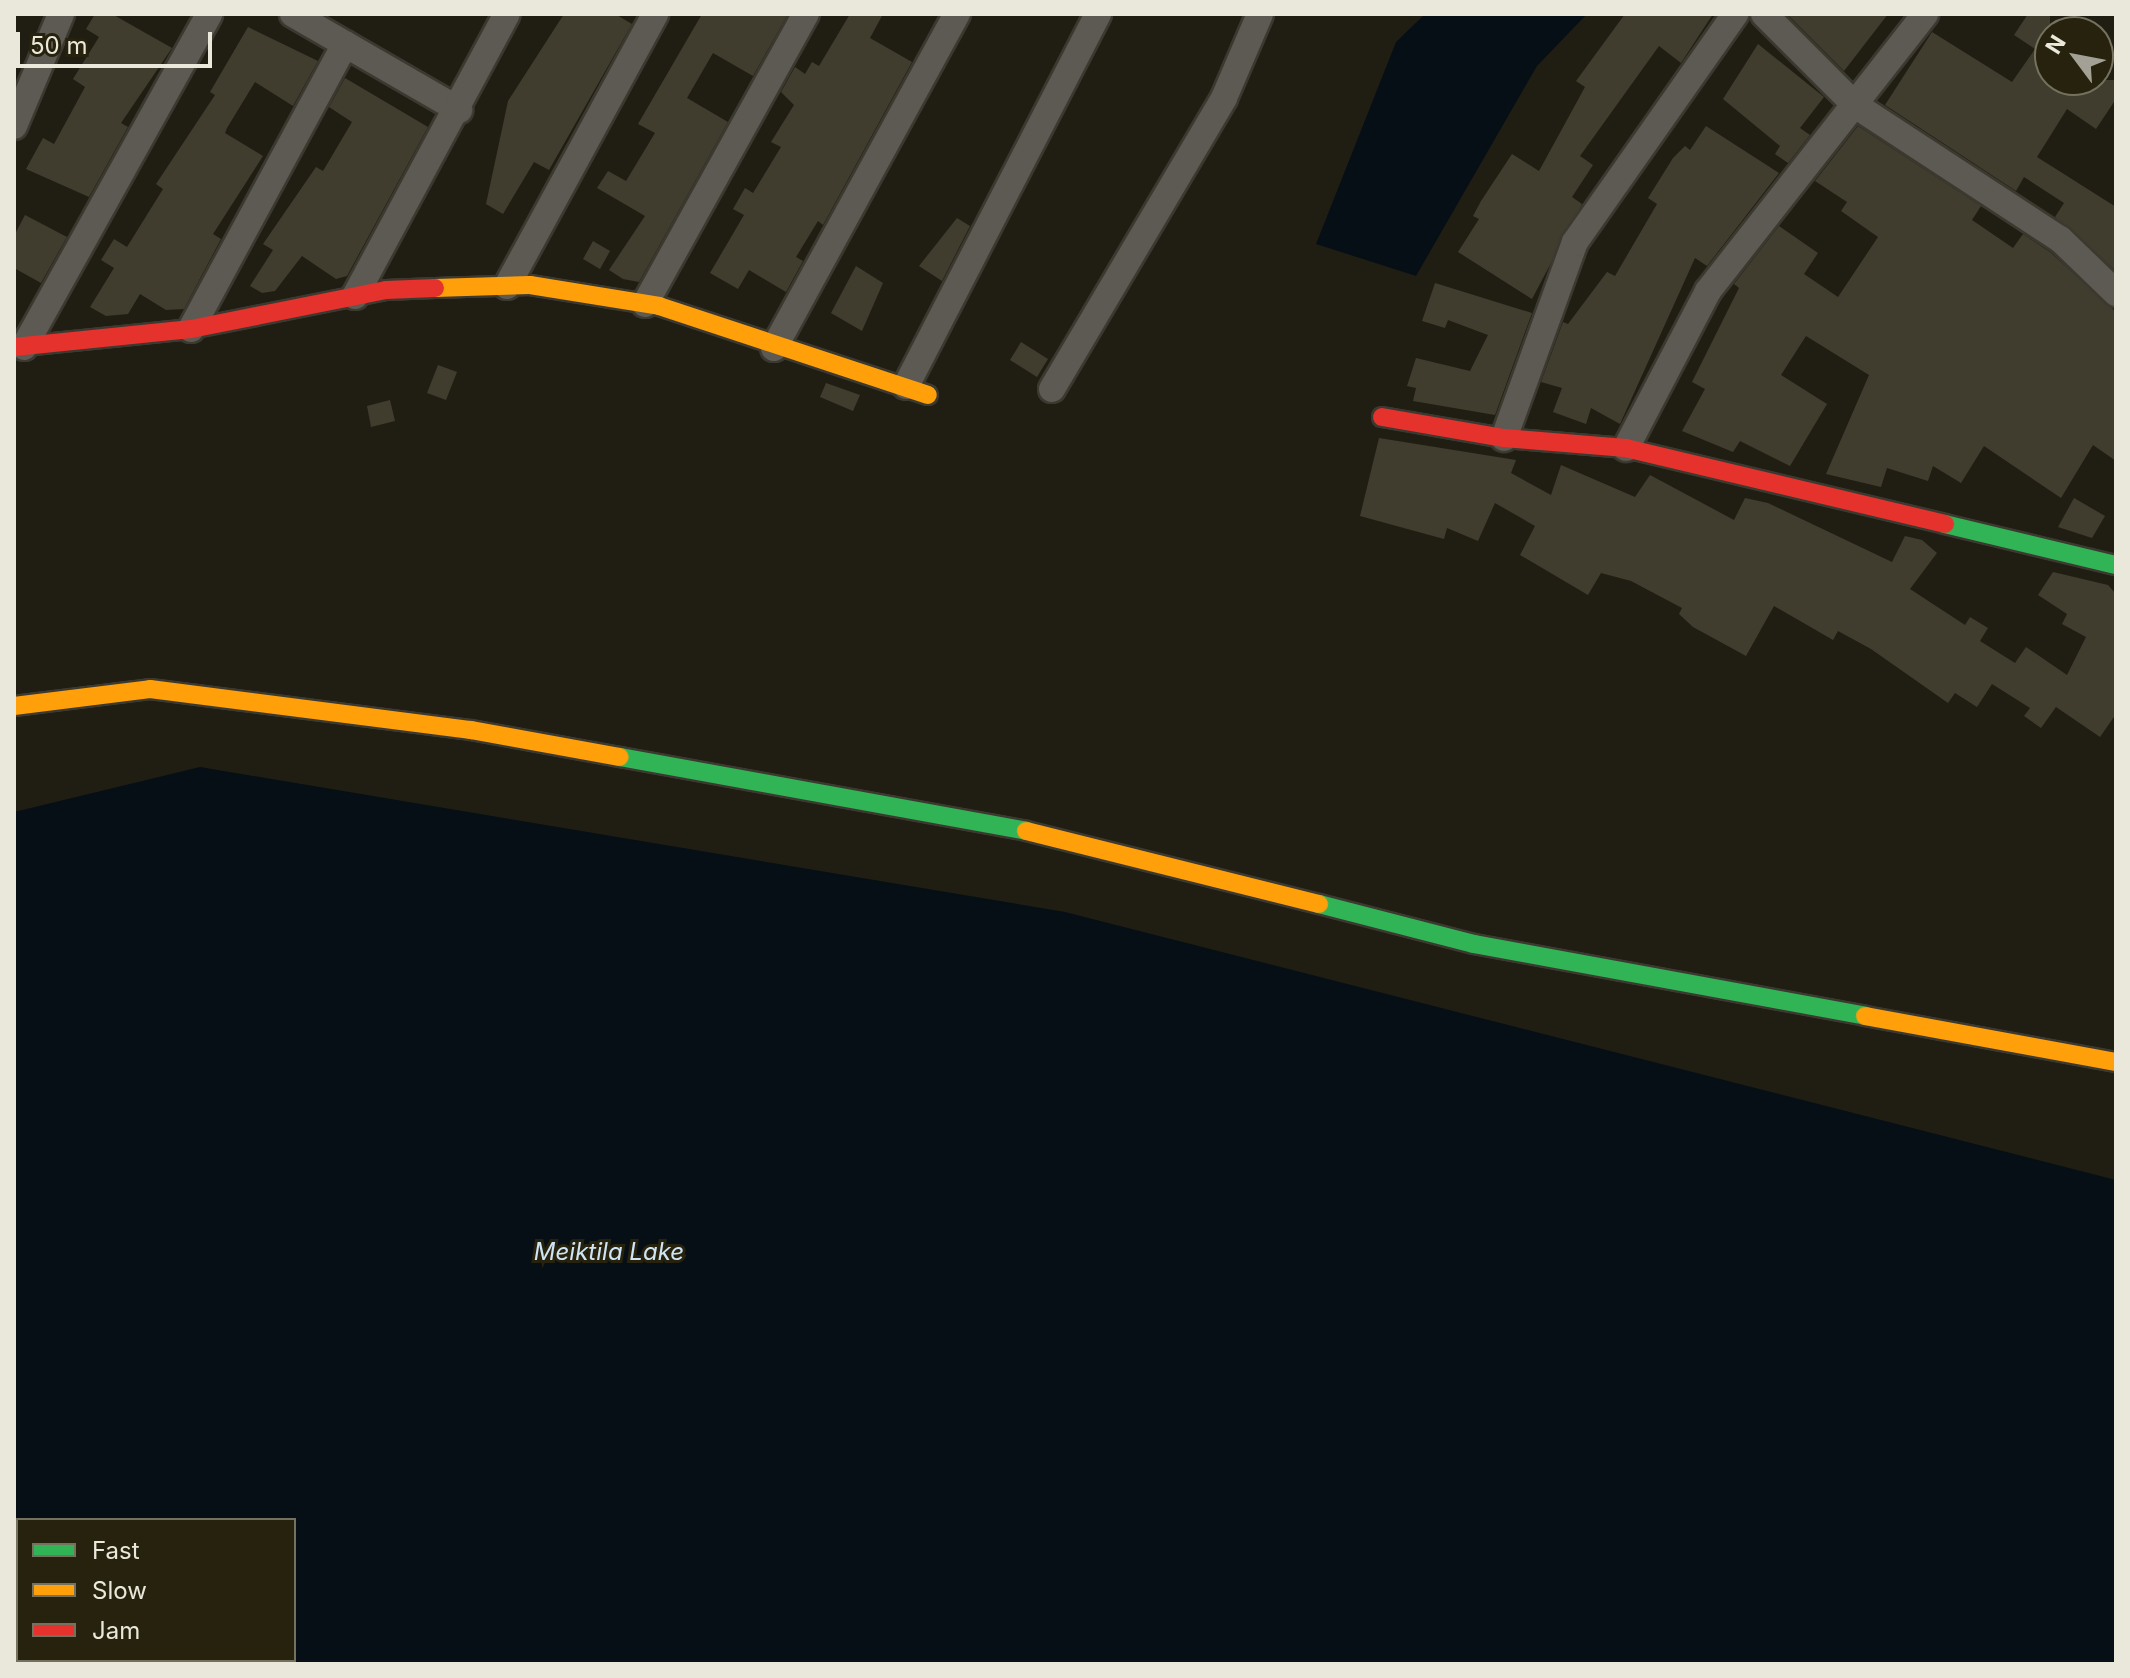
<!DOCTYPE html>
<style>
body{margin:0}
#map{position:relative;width:2130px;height:1678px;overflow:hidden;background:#201e13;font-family:Inter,sans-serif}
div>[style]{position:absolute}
.water>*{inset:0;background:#060f15}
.building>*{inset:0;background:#403d2e}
.roads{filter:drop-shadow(2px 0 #3b3930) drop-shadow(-2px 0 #3b3930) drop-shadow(0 2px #3b3930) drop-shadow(0 -2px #3b3930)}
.street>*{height:26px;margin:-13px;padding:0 13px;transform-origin:13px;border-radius:13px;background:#5c5a52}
.fast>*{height:18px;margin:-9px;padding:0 9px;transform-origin:9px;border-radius:9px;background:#30b455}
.slow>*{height:18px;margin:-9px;padding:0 9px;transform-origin:9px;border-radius:9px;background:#ff9f0a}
.jam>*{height:18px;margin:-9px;padding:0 9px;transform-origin:9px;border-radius:9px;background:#e5322d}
span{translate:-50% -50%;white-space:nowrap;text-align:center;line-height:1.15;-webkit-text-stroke:6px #26220d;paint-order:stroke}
.water-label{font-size:24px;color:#d0e5f4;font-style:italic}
.frame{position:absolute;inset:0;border:16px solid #eae8db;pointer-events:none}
.legend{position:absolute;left:16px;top:1518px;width:280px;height:144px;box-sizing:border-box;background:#26220d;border:2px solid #74715f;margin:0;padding:10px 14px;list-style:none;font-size:24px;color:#eae8db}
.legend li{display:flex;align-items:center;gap:16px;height:40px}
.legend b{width:40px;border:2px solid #74715f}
.north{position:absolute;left:2034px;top:16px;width:80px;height:80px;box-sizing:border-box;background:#26220d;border:2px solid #74715f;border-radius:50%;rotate:302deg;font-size:22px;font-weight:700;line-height:32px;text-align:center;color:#eae8db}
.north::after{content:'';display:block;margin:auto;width:28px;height:36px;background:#a3a195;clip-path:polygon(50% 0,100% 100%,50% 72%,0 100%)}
.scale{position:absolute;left:16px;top:32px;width:196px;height:36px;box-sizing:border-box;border:4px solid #eae8db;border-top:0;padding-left:10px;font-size:24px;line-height:28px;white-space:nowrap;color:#eae8db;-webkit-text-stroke:6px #26220d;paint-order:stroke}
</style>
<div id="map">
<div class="water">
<div style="clip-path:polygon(1425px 14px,1587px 14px,1537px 66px,1416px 276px,1316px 244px,1396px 42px)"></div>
<div style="clip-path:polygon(evenodd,200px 767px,1065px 912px,2116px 1180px,2116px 1664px,14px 1664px,14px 812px,200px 767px,18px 1520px,294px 1520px,294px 1660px,18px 1660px,18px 1520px)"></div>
</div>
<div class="building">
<div style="clip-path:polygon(95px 14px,112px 14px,172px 48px,121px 123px,128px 127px,89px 197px,26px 169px,43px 138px,54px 144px,85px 87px,73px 79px,99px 37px,86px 29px)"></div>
<div style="clip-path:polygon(564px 14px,615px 14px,632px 24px,549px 170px,534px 162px,503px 214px,486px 204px,508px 101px)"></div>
<div style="clip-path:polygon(702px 14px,788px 14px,753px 76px,713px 53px,687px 98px,728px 122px,639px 282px,623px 279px,609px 270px,645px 216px,597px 188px,608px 171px,626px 181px,655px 133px,638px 124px)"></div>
<div style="clip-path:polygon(850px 14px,883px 14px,870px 38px,912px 62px,823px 225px,818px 221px,796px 257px,803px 261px,786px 292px,749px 270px,738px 289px,710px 273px,744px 215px,733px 209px,745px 188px,753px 193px,781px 147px,771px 142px,794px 105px,781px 92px,795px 67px,805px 74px,812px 62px,819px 66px)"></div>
<div style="clip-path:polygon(1625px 14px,1713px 14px,1681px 63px,1659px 46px,1580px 156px,1593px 165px,1572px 197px,1582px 204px,1532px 299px,1458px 252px,1479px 219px,1473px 216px,1481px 201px,1512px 154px,1539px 171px,1585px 87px,1576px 81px)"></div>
<div style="clip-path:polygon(1787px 14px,1888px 14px,1844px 71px)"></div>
<div style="clip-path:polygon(2028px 14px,2050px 14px,2050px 80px,2116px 80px,2116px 99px,2096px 129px,2067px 109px,2037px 157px,2116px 207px,2114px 269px,2055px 217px,2064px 203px,2024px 177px,2016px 191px,1885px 105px,1932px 32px,2012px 82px,2035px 49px,2014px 35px)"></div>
<div style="clip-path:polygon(248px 27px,318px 61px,293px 106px,255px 82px,227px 128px,225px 133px,263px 156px,213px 234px,221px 239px,184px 309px,166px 310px,140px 294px,128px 314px,106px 316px,90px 307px,114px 268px,101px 260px,114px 239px,127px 247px,163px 189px,156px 184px,215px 95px,210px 92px)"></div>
<div style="clip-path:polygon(1758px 44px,1824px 97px,1800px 128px,1810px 135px,1788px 163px,1775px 154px,1780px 146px,1723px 99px)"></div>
<div style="clip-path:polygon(345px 78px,428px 127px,347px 276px,336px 279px,302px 256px,275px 291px,262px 293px,250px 286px,273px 250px,263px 244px,316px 167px,323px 171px,352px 122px,329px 107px)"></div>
<div style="clip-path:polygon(1706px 126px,1779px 173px,1707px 266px,1695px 258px,1620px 424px,1591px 408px,1586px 424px,1553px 412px,1562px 388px,1541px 382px,1563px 322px,1568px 324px,1607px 272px,1615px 276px,1657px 204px,1648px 198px,1673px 158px,1685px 146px,1690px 150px)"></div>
<div style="clip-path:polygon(1858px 126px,1981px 206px,1972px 220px,2013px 248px,2023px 234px,2050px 252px,2116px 312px,2116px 461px,2093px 445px,2061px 498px,1984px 446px,1961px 483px,1933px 466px,1928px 481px,1887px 468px,1881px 487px,1826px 474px,1869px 375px,1806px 336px,1781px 375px,1827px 404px,1790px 466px,1740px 441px,1733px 452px,1682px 431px,1705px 389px,1692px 382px,1739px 288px,1734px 284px,1779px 226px,1818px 253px,1804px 274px,1838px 297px,1878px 237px,1841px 211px,1847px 202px,1815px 181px)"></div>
<div style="clip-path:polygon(25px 215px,67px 237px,41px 283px,14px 268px,14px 236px)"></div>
<div style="clip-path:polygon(957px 218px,970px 226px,942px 281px,919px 266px)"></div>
<div style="clip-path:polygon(593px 241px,610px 251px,600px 269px,583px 259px)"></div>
<div style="clip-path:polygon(856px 266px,883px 283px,862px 331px,831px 313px)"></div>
<div style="clip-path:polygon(1435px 283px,1532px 313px,1495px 415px,1413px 401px,1416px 388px,1407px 386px,1416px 358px,1470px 371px,1488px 335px,1448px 320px,1445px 328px,1422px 321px)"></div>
<div style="clip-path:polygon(1021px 342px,1048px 359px,1037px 377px,1010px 360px)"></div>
<div style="clip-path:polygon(438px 365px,457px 372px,446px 400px,427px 393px)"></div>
<div style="clip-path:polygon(826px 383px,860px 395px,853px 411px,820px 397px)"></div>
<div style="clip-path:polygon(390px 400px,395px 421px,371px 427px,367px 406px)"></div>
<div style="clip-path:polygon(1379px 438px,1516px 460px,1511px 473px,1551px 495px,1561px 465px,1635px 497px,1650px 475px,1734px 520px,1745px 498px,1768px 503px,1892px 562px,1905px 536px,1922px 540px,1937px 553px,1910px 589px,1965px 625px,1970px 617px,1988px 628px,1980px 641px,2015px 663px,2026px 647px,2067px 675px,2086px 637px,2062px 624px,2067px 614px,2038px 595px,2053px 572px,2108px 585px,2116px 594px,2116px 714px,2100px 737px,2056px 707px,2041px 728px,2024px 716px,2030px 708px,1992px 684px,1977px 707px,1955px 693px,1948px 703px,1871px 649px,1838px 631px,1833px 640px,1774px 606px,1746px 656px,1693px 627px,1679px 614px,1682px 608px,1631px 581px,1601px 573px,1588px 595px,1520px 555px,1535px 526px,1495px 503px,1478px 541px,1447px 528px,1444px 539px,1360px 516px)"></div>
<div style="clip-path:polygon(2074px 498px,2105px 516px,2092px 538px,2058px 527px)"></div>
</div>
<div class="roads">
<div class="street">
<div style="left:293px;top:14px;width:192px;rotate:30deg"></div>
<div style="left:1764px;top:14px;width:129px;rotate:45deg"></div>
<div style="left:1855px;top:105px;width:245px;rotate:33.2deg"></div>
<div style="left:2060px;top:239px;width:78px;rotate:44deg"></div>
<div style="left:14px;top:126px;width:121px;rotate:-67.2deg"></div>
<div style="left:507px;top:286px;width:310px;rotate:-61.4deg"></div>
<div style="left:355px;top:296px;width:320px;rotate:-61.7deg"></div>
<div style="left:645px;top:304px;width:332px;rotate:-61deg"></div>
<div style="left:191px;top:329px;width:324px;rotate:-61.6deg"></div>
<div style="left:24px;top:347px;width:381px;rotate:-60.9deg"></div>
<div style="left:774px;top:348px;width:381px;rotate:-61.3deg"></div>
<div style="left:906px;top:386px;width:419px;rotate:-62.7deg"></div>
<div style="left:1052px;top:389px;width:338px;rotate:-59.4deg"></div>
<div style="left:1224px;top:98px;width:91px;rotate:-66.8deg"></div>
<div style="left:1504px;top:438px;width:208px;rotate:-70.1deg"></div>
<div style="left:1575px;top:242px;width:279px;rotate:-54.9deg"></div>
<div style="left:1626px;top:448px;width:177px;rotate:-62.4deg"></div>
<div style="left:1708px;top:291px;width:352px;rotate:-51.9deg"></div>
</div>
<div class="fast">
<div style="left:1945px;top:524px;width:176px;rotate:13.5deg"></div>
<div style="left:620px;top:757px;width:413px;rotate:10.3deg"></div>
<div style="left:1319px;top:904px;width:160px;rotate:14.5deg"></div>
<div style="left:1474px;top:944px;width:398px;rotate:10.4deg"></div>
</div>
<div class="slow">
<div style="left:435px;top:288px;width:95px;rotate:-1.8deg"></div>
<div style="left:530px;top:285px;width:131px;rotate:9.2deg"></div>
<div style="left:659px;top:306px;width:283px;rotate:18.3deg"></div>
<div style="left:14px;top:706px;width:137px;rotate:-7.1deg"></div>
<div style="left:150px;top:689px;width:324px;rotate:7.3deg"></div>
<div style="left:471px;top:730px;width:151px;rotate:10.3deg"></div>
<div style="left:1026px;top:831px;width:302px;rotate:14deg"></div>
<div style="left:1865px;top:1016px;width:255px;rotate:10.4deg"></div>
</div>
<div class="jam">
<div style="left:14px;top:347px;width:178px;rotate:-5.8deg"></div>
<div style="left:191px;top:329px;width:199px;rotate:-11.3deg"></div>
<div style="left:386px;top:290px;width:49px;rotate:-2.3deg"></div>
<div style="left:1382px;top:417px;width:124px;rotate:9.8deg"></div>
<div style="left:1504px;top:438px;width:122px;rotate:4.7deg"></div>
<div style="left:1626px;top:448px;width:328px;rotate:13.4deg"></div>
</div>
</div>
<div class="water-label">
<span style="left:609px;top:1252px">Meiktila Lake</span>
</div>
<div class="frame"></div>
<ul class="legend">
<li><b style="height:10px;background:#30b455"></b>Fast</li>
<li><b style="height:10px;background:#ff9f0a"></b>Slow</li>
<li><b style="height:10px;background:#e5322d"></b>Jam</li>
</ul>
<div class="north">N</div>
<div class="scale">50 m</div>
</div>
